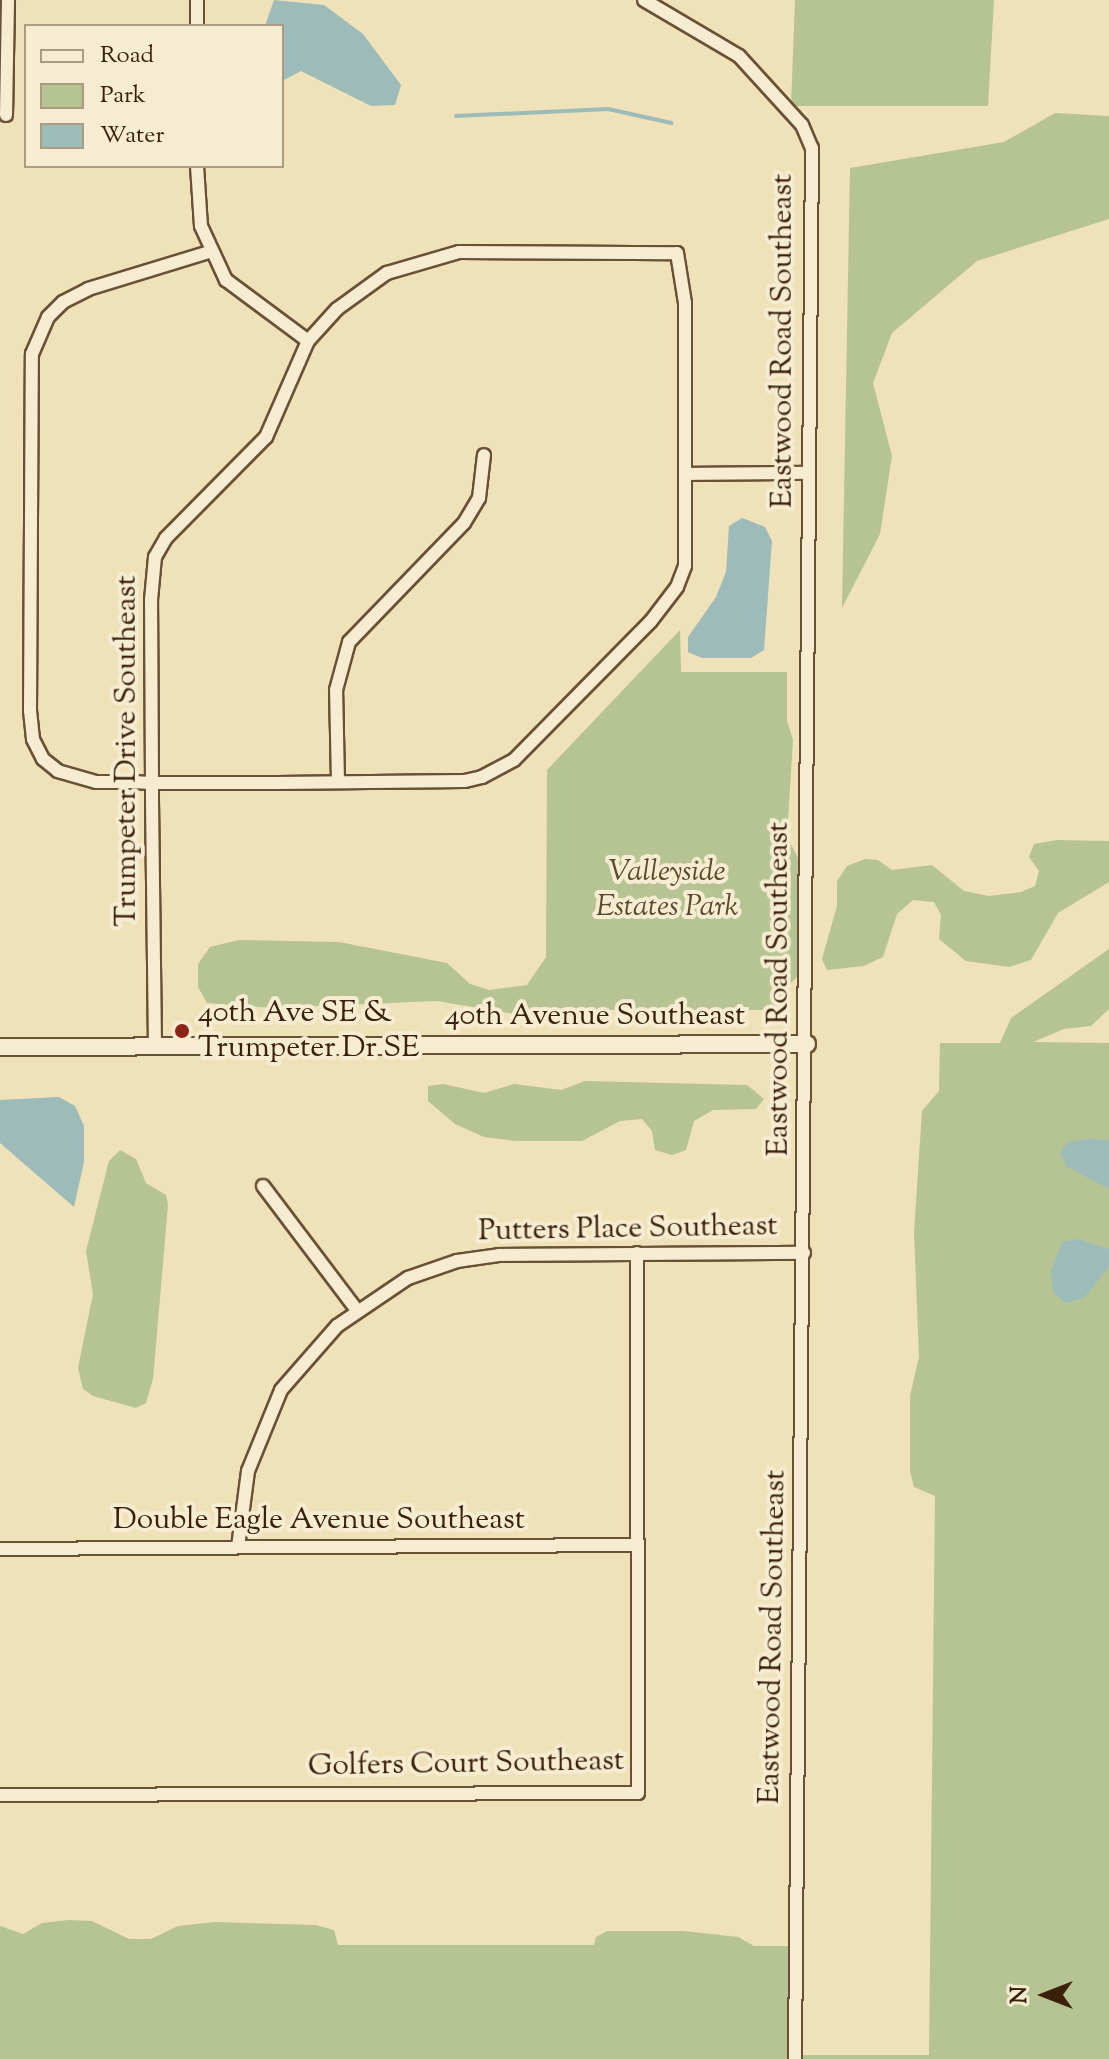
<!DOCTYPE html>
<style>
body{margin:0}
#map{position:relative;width:1109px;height:2059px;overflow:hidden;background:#efe1b8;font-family:"Sorts Mill Goudy",serif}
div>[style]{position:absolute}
.green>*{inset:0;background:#b5c492}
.water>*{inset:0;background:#9dbbb9}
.stream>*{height:4px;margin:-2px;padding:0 2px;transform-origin:2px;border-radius:2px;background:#9dbbb9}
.roads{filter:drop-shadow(2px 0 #695136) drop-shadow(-2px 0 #695136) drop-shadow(0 2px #695136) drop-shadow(0 -2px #695136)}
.minor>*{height:12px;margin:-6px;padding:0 6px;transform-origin:6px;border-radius:6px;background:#f5ecd1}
.tertiary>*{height:16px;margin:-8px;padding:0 8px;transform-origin:8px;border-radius:8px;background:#f5ecd1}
.dots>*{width:22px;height:22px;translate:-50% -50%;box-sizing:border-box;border:4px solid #f5ecd1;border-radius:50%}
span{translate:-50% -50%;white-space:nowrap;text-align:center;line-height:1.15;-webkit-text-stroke:8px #f5ecd1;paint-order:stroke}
.street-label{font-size:30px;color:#3c210a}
.park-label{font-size:30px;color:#5a4a2c;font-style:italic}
.poi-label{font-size:30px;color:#3c210a}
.left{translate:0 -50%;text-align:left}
.legend{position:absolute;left:24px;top:24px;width:260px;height:144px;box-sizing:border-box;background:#f5ecd1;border:2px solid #ab9b81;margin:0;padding:10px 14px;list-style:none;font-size:24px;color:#3c210a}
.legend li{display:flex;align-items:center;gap:16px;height:40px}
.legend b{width:40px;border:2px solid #ab9b81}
.north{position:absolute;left:1005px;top:1955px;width:80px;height:80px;-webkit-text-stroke:6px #f5ecd1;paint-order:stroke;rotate:270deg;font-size:22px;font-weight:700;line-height:32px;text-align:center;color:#3c210a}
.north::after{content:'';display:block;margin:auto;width:28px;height:36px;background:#3c210a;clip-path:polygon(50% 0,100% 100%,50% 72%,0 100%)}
</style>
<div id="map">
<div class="green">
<div style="clip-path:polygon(795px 0,994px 0,988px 106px,791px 106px)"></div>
<div style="clip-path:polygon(1055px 113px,1109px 116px,1109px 219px,977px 261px,892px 333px,873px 383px,892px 456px,880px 534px,842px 608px,850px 168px,1004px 142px)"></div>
<div style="clip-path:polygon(680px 630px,681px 672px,787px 672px,787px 721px,793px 740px,787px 836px,801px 864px,802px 951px,797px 977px,787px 987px,787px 1010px,593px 1010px,555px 1021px,437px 1001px,273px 1008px,207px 1003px,198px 987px,198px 964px,210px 947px,239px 940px,339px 942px,447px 963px,470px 984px,489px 990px,527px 985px,546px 957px,547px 770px)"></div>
<div style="clip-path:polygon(1057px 840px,1109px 841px,1109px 882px,1058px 913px,1031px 960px,1009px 967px,966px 961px,939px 939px,941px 915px,934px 902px,913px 900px,897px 914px,883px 957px,864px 966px,827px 970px,822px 959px,837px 906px,837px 881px,847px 866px,865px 859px,878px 860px,892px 870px,932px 865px,964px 891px,989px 896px,1021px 892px,1035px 886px,1039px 871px,1029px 857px,1034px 844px)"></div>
<div style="clip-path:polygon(1109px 949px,1109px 1009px,1091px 1026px,1064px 1029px,1033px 1042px,1109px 1043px,1109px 2059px,0 2059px,0 1926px,23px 1934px,42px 1923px,69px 1920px,92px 1921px,129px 1939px,151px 1939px,178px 1926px,215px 1922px,315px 1925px,334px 1930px,338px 1945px,594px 1945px,596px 1937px,607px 1931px,684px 1931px,738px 1937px,754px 1946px,797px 1946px,794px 2055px,929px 2055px,935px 1496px,914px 1487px,910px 1471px,910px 1396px,919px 1357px,914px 1232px,922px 1111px,939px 1091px,940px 1043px,1000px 1043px,1011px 1018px)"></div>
<div style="clip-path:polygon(585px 1081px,747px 1085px,764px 1099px,756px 1109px,713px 1110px,694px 1121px,686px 1150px,672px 1155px,655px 1150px,652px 1131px,642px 1119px,620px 1121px,582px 1141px,515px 1141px,484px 1137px,455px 1124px,428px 1101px,428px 1086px,443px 1084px,484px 1093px,514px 1084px,561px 1090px)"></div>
<div style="clip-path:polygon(120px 1150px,136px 1159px,146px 1183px,166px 1195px,168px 1205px,153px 1379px,146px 1403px,136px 1408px,93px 1396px,83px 1389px,78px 1368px,93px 1294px,86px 1251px,109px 1161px)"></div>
</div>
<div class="water">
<div style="clip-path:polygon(274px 0,324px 5px,363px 34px,401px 85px,395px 105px,371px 106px,301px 71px,282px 81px,282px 26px,265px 26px)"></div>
<div style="clip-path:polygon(742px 518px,765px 527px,772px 541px,764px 650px,751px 658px,702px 658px,688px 652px,688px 637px,716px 597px,726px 572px,729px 526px)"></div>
<div style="clip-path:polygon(59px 1097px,75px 1106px,84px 1126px,84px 1162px,74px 1207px,0 1143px,0 1100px)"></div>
<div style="clip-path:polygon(1087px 1139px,1109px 1140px,1109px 1189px,1066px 1166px,1060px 1152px,1068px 1142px)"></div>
<div style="clip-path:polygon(1078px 1239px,1109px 1249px,1109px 1267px,1084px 1298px,1066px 1303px,1053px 1292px,1051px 1271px,1062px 1242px)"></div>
</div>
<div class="stream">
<div style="left:456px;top:116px;width:152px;rotate:-2.6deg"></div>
<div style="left:608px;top:109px;width:65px;rotate:12.5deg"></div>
</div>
<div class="roads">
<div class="minor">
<div style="left:197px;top:0;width:26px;rotate:90deg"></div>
<div style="left:644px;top:0;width:110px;rotate:30.5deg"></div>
<div style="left:739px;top:56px;width:93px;rotate:47.6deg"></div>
<div style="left:802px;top:125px;width:25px;rotate:67deg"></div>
<div style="left:812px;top:148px;width:1911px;rotate:90.51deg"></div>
<div style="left:6px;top:115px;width:115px;rotate:-89deg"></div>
<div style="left:197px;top:166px;width:60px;rotate:86.2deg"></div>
<div style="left:201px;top:226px;width:60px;rotate:65.2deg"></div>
<div style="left:226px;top:280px;width:102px;rotate:36.6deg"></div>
<div style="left:686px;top:474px;width:123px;rotate:-0.5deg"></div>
<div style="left:338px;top:782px;width:92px;rotate:-91.2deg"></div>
<div style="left:336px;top:690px;width:50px;rotate:-74.8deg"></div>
<div style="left:349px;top:642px;width:165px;rotate:-46deg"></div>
<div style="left:464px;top:523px;width:29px;rotate:-59deg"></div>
<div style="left:479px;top:498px;width:43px;rotate:-83.4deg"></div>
<div style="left:155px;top:1046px;width:246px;rotate:-90.7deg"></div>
<div style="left:152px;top:800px;width:17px;rotate:-90deg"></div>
<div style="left:152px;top:783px;width:183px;rotate:-90.3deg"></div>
<div style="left:151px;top:600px;width:43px;rotate:-84.7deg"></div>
<div style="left:155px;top:557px;width:22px;rotate:-60deg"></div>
<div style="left:166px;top:538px;width:142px;rotate:-45.3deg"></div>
<div style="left:266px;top:437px;width:105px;rotate:-66.4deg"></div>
<div style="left:308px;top:341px;width:43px;rotate:-47.8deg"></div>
<div style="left:337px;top:309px;width:62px;rotate:-35.8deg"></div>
<div style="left:387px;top:273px;width:75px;rotate:-16.3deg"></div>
<div style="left:459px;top:252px;width:218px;rotate:0.3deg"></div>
<div style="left:677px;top:253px;width:51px;rotate:80.9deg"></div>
<div style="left:685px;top:303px;width:263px;rotate:90deg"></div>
<div style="left:685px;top:566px;width:22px;rotate:111deg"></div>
<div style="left:677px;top:587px;width:43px;rotate:127.4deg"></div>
<div style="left:651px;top:621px;width:195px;rotate:134.6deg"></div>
<div style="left:514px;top:760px;width:36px;rotate:152deg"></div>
<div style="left:482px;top:777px;width:18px;rotate:167deg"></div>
<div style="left:464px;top:781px;width:187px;rotate:179.4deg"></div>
<div style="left:277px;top:783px;width:125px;rotate:180deg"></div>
<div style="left:152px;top:783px;width:20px;rotate:-177deg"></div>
<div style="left:132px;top:782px;width:36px;rotate:180deg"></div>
<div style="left:96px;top:782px;width:40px;rotate:-164deg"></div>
<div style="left:58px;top:771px;width:19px;rotate:-141deg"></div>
<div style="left:43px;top:759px;width:22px;rotate:-117deg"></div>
<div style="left:33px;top:739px;width:28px;rotate:-96deg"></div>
<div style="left:30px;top:711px;width:357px;rotate:-89.7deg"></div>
<div style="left:32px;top:354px;width:40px;rotate:-66.6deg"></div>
<div style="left:48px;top:317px;width:21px;rotate:-45deg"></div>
<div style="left:63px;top:302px;width:28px;rotate:-27deg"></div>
<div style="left:88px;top:289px;width:127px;rotate:-17deg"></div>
<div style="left:263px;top:1186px;width:154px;rotate:52.9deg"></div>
<div style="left:238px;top:1547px;width:77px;rotate:-82.5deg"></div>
<div style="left:248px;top:1471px;width:87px;rotate:-67.8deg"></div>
<div style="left:281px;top:1390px;width:85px;rotate:-48.8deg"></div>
<div style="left:337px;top:1326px;width:86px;rotate:-34.1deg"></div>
<div style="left:408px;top:1278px;width:52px;rotate:-19.1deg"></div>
<div style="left:457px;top:1261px;width:42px;rotate:-8.1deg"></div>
<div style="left:499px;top:1255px;width:305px;rotate:-0.4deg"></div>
<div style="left:0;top:1549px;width:638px;rotate:-0.36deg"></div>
<div style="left:0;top:1795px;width:638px;rotate:-0.18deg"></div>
<div style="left:638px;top:1793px;width:540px;rotate:-90.11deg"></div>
</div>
<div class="tertiary">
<div style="left:0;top:1047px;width:807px;rotate:-0.21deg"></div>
</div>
</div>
<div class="dots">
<div style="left:182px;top:1031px;background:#8f2418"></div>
</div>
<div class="street-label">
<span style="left:784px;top:341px;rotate:-90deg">Eastwood Road Southeast</span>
<span style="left:128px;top:751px;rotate:-90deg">Trumpeter Drive Southeast</span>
<span style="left:780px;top:989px;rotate:-90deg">Eastwood Road Southeast</span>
<span style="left:595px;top:1017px">40th Avenue Southeast</span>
<span style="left:628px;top:1230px;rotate:-1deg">Putters Place Southeast</span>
<span style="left:319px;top:1521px">Double Eagle Avenue Southeast</span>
<span style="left:774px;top:1637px;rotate:-89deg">Eastwood Road Southeast</span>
<span style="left:466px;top:1765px;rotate:-1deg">Golfers Court Southeast</span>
</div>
<div class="park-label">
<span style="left:667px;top:890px">Valleyside<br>Estates Park</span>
</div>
<div class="poi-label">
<span class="left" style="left:198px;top:1031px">40th Ave SE &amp;<br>Trumpeter Dr SE</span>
</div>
<ul class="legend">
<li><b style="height:10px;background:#f5ecd1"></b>Road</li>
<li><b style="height:22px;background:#b5c492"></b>Park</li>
<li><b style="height:22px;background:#9dbbb9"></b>Water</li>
</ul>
<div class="north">N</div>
</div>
